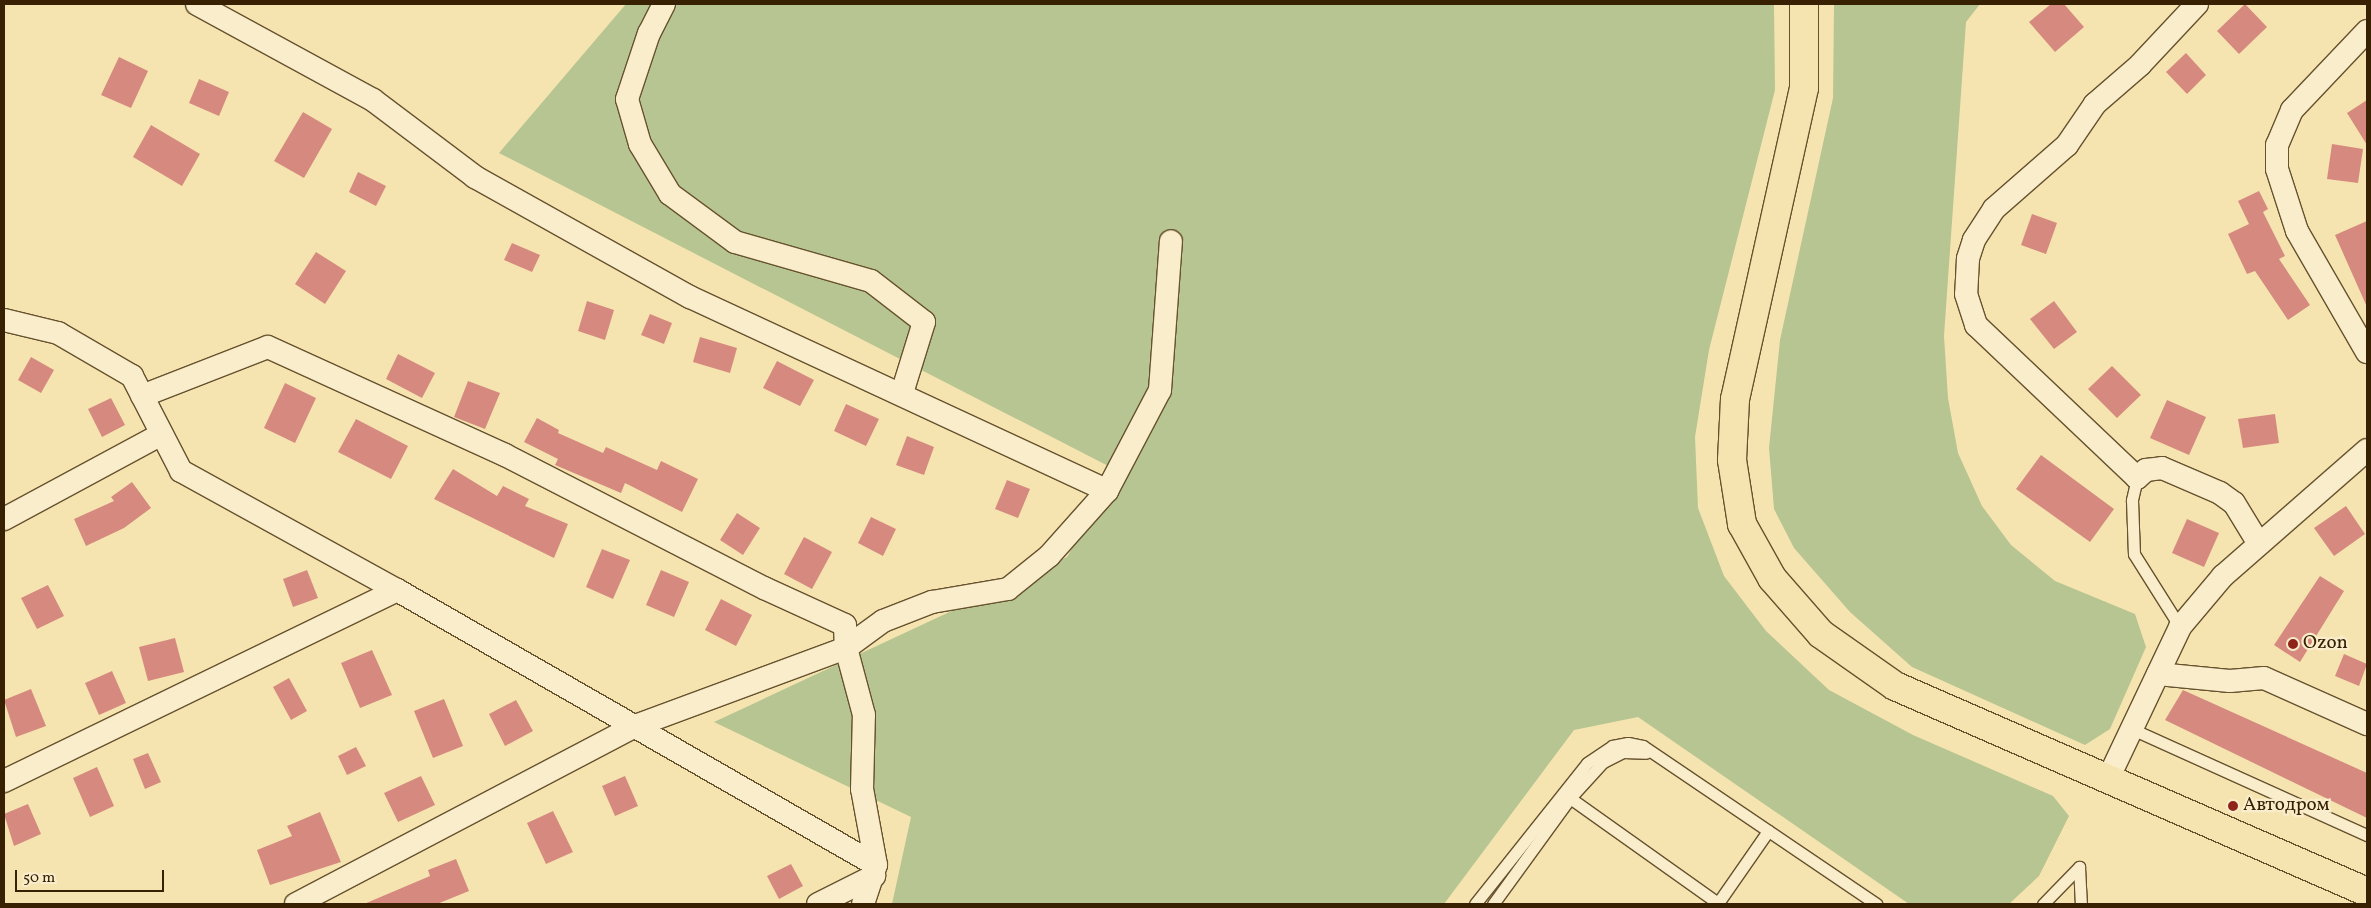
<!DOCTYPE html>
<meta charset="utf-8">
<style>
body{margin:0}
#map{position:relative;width:2371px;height:908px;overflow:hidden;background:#f6e4b0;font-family:Vollkorn,serif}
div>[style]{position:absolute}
.green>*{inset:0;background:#b6c591}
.building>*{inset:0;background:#d68a7f}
.roads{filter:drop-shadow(1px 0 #67522e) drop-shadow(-1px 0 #67522e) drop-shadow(0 1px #67522e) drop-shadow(0 -1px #67522e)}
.lane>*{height:11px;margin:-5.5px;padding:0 5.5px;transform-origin:5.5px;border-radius:5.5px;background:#f9edcc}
.street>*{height:22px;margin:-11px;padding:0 11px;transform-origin:11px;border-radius:11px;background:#f9edcc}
.primary>*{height:28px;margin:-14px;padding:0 14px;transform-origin:14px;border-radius:14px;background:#f6e4b0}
.dots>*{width:14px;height:14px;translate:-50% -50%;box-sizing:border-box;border:2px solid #f9edcc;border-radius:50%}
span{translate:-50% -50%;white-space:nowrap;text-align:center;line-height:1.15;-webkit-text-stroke:4.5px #f9edcc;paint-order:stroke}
.poi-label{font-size:19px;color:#372102}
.left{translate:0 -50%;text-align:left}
.frame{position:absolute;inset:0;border:5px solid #372102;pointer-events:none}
.scale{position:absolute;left:15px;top:870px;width:149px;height:22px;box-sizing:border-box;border:2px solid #372102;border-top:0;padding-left:6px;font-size:15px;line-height:18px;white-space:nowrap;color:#372102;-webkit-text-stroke:4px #f9edcc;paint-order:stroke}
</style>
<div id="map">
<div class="green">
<div style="clip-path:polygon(626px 4px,1774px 4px,1775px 90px,1709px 350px,1695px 437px,1698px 508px,1724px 576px,1766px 631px,1829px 690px,1913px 735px,2053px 796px,2069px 816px,2039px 876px,2009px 904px,1909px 904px,1638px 717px,1574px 730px,1444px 904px,892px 904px,911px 817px,714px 722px,1067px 557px,1116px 470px,499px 153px)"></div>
<div style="clip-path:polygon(1834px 4px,1980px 4px,1966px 22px,1944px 336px,1948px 398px,1958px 453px,1982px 506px,2011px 545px,2055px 581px,2135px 614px,2146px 647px,2110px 729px,2085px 745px,1912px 667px,1850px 612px,1794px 548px,1774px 509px,1769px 448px,1780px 340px,1833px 98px)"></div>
</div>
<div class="building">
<div style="clip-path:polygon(2051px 4px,2064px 4px,2084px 27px,2055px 52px,2029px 22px)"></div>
<div style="clip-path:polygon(2245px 4px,2267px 27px,2239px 54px,2217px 31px)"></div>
<div style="clip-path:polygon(2186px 53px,2206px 75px,2187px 94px,2166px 72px)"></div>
<div style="clip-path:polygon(119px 57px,148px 71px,131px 108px,101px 95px)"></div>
<div style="clip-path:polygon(199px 79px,229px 92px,219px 116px,189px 103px)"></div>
<div style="clip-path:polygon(2367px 100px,2367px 145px,2347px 113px)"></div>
<div style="clip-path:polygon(303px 112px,332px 129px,304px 178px,274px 161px)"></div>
<div style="clip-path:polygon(151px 125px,200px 154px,182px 186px,133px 157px)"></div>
<div style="clip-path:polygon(2332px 144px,2363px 149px,2358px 183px,2327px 179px)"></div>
<div style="clip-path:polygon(358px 172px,386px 186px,376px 206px,349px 192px)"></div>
<div style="clip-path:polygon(2259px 191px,2268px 209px,2263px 212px,2285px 256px,2279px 259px,2310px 305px,2288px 320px,2255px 271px,2247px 274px,2228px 234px,2249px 224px,2238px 201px)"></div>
<div style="clip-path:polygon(2032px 214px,2057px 223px,2046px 254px,2021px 245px)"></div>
<div style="clip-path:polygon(2367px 221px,2367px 307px,2335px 235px)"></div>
<div style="clip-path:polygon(512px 243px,540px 255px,532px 272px,504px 260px)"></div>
<div style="clip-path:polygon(316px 252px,346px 271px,325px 304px,295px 284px)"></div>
<div style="clip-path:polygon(587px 301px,614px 310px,605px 340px,578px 331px)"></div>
<div style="clip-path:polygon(2054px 301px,2077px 332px,2054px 349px,2030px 319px)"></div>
<div style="clip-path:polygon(650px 314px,672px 323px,664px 344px,641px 335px)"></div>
<div style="clip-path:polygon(700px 337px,737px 348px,730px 373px,693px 362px)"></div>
<div style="clip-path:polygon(398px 354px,435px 373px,422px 398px,386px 379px)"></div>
<div style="clip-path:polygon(31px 357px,54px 370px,41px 393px,18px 380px)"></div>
<div style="clip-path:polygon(777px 361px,814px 380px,800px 406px,763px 388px)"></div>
<div style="clip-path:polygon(2112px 366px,2141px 395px,2117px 418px,2088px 389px)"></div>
<div style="clip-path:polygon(468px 381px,500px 393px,485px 429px,454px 417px)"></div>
<div style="clip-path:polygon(285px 383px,316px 398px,295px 443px,264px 428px)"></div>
<div style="clip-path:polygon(111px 398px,125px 425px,102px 437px,88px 409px)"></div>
<div style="clip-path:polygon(2167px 400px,2206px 417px,2189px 455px,2150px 438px)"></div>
<div style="clip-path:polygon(846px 404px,879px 419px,866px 446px,834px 431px)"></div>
<div style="clip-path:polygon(2275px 414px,2279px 443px,2243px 448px,2238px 419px)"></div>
<div style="clip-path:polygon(537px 418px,559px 430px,558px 433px,603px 453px,606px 447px,657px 470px,661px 461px,698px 479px,682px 512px,625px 483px,621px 493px,555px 465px,558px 459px,524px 442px)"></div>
<div style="clip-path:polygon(356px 419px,408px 446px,391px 479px,338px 452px)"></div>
<div style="clip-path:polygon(907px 436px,934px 447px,924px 475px,896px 465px)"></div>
<div style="clip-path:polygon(2041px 455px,2114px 509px,2090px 542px,2016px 489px)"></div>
<div style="clip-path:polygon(453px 469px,497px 496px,503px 486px,529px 499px,525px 506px,568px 524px,554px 558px,434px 499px)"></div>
<div style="clip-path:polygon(1007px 480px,1030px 489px,1018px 518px,995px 509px)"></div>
<div style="clip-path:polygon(132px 482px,151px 508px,124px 528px,86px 546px,74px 519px,114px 501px,111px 497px)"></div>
<div style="clip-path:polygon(2346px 506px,2365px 534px,2334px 556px,2314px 528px)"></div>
<div style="clip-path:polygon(737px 513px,760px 528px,743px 555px,720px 540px)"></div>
<div style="clip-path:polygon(871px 517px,896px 529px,883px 556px,858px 543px)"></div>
<div style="clip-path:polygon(2187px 519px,2219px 533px,2204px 567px,2172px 553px)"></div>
<div style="clip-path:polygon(804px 537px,832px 552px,812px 589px,784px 574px)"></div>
<div style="clip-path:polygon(602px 549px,630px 560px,613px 599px,586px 587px)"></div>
<div style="clip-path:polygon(307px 570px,318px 598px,293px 607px,283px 579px)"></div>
<div style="clip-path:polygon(661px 570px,689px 582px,674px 617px,646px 605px)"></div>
<div style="clip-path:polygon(2320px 576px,2344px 591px,2300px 662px,2274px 645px)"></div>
<div style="clip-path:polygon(48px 585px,64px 616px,37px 629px,21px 598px)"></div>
<div style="clip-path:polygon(721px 599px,752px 615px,736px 646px,705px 630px)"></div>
<div style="clip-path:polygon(175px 638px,184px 672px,148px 681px,139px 647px)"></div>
<div style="clip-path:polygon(372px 650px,392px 695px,360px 708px,341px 663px)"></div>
<div style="clip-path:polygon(2344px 654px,2367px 664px,2359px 686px,2335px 676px)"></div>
<div style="clip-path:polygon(112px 671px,126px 703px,99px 715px,85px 683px)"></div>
<div style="clip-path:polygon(289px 678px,307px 711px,291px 720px,273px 687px)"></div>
<div style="clip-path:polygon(31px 689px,46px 726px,16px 737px,4px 700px)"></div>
<div style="clip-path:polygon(2183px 690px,2367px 773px,2367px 818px,2165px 720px)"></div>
<div style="clip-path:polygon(444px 699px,463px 746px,433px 758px,414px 711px)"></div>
<div style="clip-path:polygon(516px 700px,533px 731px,505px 746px,489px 714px)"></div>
<div style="clip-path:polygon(356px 747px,366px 766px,347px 775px,338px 756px)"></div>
<div style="clip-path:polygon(148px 753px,161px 782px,145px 789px,133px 759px)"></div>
<div style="clip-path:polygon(97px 767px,114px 806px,90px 817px,73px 778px)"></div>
<div style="clip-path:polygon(421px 776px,435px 805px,398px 822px,384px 793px)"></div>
<div style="clip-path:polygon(625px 776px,638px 806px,615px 816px,602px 786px)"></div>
<div style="clip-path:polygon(28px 804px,41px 834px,14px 846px,4px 814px)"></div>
<div style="clip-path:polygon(553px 811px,573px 852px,546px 864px,527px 823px)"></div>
<div style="clip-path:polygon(320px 812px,341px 862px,270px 885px,257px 850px,292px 836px,287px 826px)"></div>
<div style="clip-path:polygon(456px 859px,469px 891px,437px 904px,364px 904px,430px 876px,428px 870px)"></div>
<div style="clip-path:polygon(791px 864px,803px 886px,779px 899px,767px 876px)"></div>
</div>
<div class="roads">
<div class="lane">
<div style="left:2137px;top:478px;width:23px;rotate:103deg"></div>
<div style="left:2132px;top:500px;width:54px;rotate:87.9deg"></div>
<div style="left:2134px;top:554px;width:86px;rotate:57.8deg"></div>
<div style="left:2132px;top:729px;width:258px;rotate:24.3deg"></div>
<div style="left:1570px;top:798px;width:183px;rotate:35.4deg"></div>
<div style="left:1718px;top:903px;width:88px;rotate:-55.2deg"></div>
<div style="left:1475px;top:904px;width:180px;rotate:-51.5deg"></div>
<div style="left:1587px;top:763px;width:30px;rotate:-34deg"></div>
<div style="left:1612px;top:746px;width:16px;rotate:-11deg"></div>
<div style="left:1628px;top:743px;width:15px;rotate:11deg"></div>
<div style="left:1643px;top:746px;width:282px;rotate:34.1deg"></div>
<div style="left:1493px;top:904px;width:131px;rotate:-54deg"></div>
<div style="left:1570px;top:798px;width:49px;rotate:-47.5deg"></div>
<div style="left:1603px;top:762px;width:22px;rotate:-27deg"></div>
<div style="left:1623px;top:752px;width:23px;rotate:2deg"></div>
<div style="left:2043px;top:904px;width:52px;rotate:-45.8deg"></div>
<div style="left:2079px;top:867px;width:37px;rotate:87deg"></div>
</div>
<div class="street">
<div style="left:197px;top:4px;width:200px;rotate:28.6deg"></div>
<div style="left:373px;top:100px;width:128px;rotate:37deg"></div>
<div style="left:475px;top:177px;width:246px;rotate:29.2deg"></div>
<div style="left:690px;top:297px;width:460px;rotate:24.9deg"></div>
<div style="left:664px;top:4px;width:33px;rotate:117deg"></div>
<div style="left:649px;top:33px;width:70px;rotate:108.4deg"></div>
<div style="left:627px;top:99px;width:47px;rotate:73.9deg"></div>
<div style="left:640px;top:144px;width:58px;rotate:59deg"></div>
<div style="left:670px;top:194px;width:81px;rotate:36.4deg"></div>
<div style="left:735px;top:242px;width:141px;rotate:16deg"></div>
<div style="left:871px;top:281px;width:67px;rotate:37.7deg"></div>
<div style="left:924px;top:322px;width:74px;rotate:107.2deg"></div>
<div style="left:2197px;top:4px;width:83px;rotate:133.1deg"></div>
<div style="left:2140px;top:65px;width:60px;rotate:139.1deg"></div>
<div style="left:2095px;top:104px;width:50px;rotate:124.3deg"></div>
<div style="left:2067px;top:145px;width:97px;rotate:138.8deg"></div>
<div style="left:1994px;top:209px;width:37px;rotate:123deg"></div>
<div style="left:1974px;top:240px;width:20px;rotate:108deg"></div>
<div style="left:1968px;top:259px;width:35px;rotate:93deg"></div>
<div style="left:1966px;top:294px;width:33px;rotate:72deg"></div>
<div style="left:1976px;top:325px;width:222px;rotate:43.5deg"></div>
<div style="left:2137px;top:478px;width:12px;rotate:-42deg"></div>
<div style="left:2146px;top:470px;width:16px;rotate:-7deg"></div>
<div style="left:2162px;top:468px;width:63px;rotate:23.3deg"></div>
<div style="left:2220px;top:493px;width:17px;rotate:36deg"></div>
<div style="left:2234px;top:503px;width:48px;rotate:58.6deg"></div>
<div style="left:2367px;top:31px;width:109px;rotate:133.5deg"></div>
<div style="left:2292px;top:110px;width:38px;rotate:113deg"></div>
<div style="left:2277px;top:145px;width:24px;rotate:90deg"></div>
<div style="left:2277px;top:169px;width:65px;rotate:72.1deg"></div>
<div style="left:2297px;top:231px;width:140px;rotate:60deg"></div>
<div style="left:4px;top:320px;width:56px;rotate:13.5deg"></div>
<div style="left:58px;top:333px;width:86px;rotate:30.2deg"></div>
<div style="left:132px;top:376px;width:107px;rotate:62.7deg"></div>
<div style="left:181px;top:471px;width:247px;rotate:28.9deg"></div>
<div style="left:397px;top:590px;width:552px;rotate:29.86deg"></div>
<div style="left:142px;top:396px;width:135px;rotate:-21.3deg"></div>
<div style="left:268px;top:347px;width:260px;rotate:24.5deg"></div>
<div style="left:505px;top:455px;width:291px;rotate:27.2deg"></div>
<div style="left:764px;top:588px;width:89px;rotate:24.6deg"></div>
<div style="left:845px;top:625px;width:23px;rotate:88deg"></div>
<div style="left:846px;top:648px;width:225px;rotate:159.7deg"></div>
<div style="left:635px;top:726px;width:383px;rotate:152.3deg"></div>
<div style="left:4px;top:519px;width:179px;rotate:-28.3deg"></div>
<div style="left:2158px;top:674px;width:72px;rotate:5.6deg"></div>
<div style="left:2230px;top:681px;width:34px;rotate:-5deg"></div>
<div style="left:2264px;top:678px;width:113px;rotate:24.1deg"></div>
<div style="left:4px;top:781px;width:437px;rotate:-25.9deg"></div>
<div style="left:2107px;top:781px;width:170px;rotate:-64.6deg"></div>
<div style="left:2180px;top:627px;width:67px;rotate:-49.9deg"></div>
<div style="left:2223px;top:576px;width:191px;rotate:-41.2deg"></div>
<div style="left:818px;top:904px;width:63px;rotate:-26.6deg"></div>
<div style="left:863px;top:904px;width:41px;rotate:-71.6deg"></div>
<div style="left:876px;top:865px;width:77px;rotate:-100.4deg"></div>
<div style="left:862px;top:789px;width:74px;rotate:-88.5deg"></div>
<div style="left:864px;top:715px;width:69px;rotate:-105deg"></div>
<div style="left:846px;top:648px;width:46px;rotate:-36.1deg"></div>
<div style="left:883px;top:621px;width:53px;rotate:-21.2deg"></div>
<div style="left:932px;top:602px;width:77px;rotate:-9.7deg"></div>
<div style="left:1008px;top:589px;width:53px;rotate:-38.8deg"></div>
<div style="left:1049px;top:556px;width:87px;rotate:-48.3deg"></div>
<div style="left:1107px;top:491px;width:114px;rotate:-62.3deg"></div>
<div style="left:1160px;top:390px;width:149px;rotate:-85.8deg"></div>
</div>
<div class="primary">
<div style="left:1804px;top:4px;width:84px;rotate:90deg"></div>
<div style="left:1804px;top:88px;width:319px;rotate:102.5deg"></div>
<div style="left:1735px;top:399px;width:61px;rotate:92.8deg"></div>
<div style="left:1732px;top:460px;width:65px;rotate:81.1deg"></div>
<div style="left:1742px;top:524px;width:62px;rotate:60.9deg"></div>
<div style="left:1772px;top:578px;width:74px;rotate:48.8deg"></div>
<div style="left:1821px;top:634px;width:90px;rotate:35.1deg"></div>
<div style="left:1895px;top:686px;width:515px;rotate:23.58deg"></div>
</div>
</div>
<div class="dots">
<div style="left:2293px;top:644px;background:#8f2418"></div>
<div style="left:2233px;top:806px;background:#8f2418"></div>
</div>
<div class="poi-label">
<span class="left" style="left:2303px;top:644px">Ozon</span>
<span class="left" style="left:2243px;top:806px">Автодром</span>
</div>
<div class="frame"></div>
<div class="scale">50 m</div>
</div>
